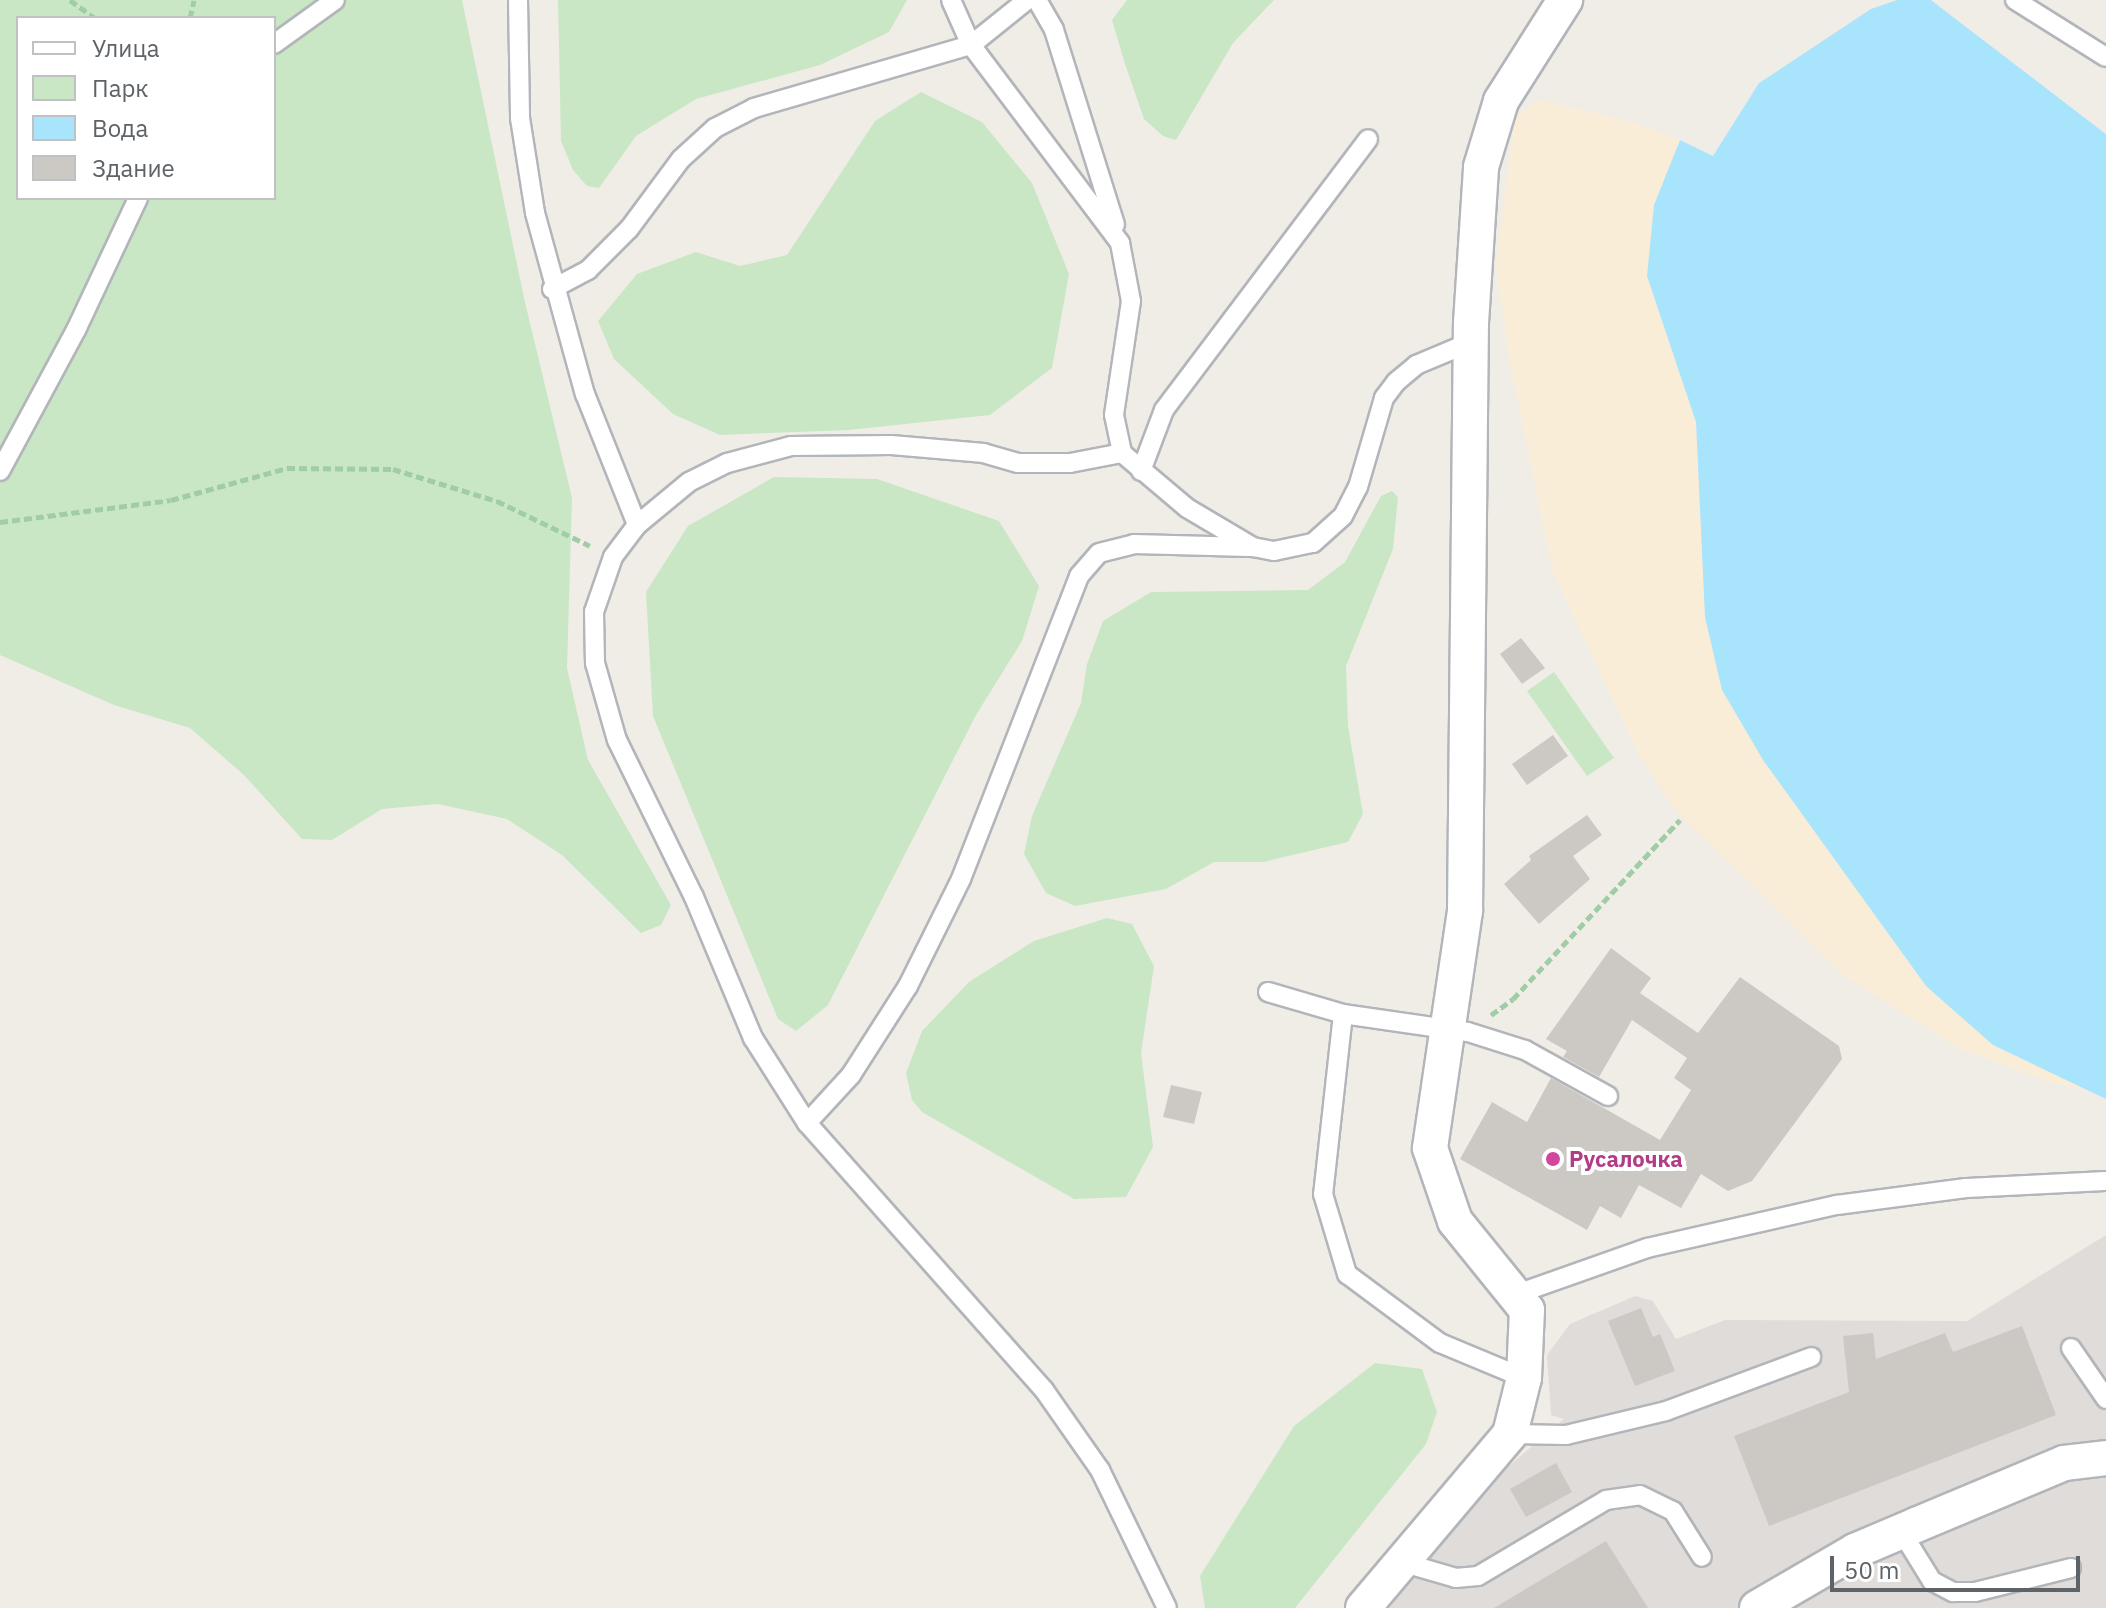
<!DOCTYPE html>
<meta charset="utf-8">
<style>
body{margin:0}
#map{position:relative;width:2106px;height:1608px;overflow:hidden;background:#f0ede7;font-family:"IBM Plex Sans",sans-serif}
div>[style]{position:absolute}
.industrial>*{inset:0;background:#dfdcd9}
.green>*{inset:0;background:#c9e7c4}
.sand>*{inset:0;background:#faedd8}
.water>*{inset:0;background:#a9e4fd}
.pier>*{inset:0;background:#f0ede7}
.building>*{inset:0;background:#ccc8c4}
.path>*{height:5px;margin-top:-2.5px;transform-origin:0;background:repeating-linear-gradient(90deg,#a0cca6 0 8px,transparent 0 12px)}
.roads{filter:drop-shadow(2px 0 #b2b5b9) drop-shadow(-2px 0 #b2b5b9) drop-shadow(0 2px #b2b5b9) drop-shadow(0 -2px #b2b5b9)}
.service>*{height:18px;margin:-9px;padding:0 9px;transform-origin:9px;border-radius:9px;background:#fff}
.minor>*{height:34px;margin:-17px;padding:0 17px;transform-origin:17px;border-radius:17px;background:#fff}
.dots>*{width:22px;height:22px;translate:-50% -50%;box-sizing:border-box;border:4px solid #fff;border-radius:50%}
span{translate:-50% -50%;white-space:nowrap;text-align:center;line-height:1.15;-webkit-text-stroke:8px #fff;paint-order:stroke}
.hotel-label{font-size:22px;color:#b23c85;font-weight:700}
.left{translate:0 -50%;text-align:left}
.legend{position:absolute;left:16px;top:16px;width:260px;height:184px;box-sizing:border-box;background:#fff;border:2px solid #bfc1c2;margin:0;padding:10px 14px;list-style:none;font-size:24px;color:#5e6367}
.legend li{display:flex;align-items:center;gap:16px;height:40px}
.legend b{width:40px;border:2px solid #bfc1c2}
.scale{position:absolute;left:1830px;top:1556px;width:250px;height:36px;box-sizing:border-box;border:4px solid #5e6367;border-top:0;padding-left:10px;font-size:24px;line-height:28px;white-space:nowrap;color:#5e6367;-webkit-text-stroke:6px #fff;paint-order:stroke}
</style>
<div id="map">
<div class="industrial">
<div style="clip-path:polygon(2106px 1235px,2106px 1608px,1389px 1608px,1503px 1471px,1564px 1419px,1551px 1415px,1547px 1355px,1570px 1324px,1635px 1296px,1653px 1301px,1676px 1339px,1725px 1320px,1967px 1321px)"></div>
</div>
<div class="green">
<div style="clip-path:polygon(evenodd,0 0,462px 0,524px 298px,572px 498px,567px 668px,588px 760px,671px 905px,661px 925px,641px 933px,562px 855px,507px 819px,438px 804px,382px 809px,332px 840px,302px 839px,244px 775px,190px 728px,114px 705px,0 655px,0 0,18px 18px,274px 18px,274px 198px,18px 198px,18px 18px)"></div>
<div style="clip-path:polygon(558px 0,907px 0,889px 32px,820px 65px,696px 99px,636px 136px,599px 188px,587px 186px,573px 170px,561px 141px)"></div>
<div style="clip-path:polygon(1127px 0,1274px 0,1233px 43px,1176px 140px,1163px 136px,1144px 119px,1125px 64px,1112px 20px)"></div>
<div style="clip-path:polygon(921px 92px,982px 122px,1032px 183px,1069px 274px,1052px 368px,990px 415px,849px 430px,720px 435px,673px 414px,614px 359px,598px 321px,637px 274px,696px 252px,740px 266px,787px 255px,875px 121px)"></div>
<div style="clip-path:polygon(774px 477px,877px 479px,999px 521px,1039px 586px,1022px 641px,976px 715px,828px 1005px,796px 1031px,778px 1019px,653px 716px,646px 592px,688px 526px)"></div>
<div style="clip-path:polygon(1392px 491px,1398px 497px,1393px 549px,1346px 666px,1348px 726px,1363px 814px,1348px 842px,1263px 862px,1214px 862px,1166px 889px,1075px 906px,1046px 893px,1024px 854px,1032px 816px,1081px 703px,1087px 664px,1103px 621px,1151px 592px,1308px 590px,1345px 562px,1381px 496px)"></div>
<div style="clip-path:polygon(1554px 672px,1614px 758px,1587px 776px,1527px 691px)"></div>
<div style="clip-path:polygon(1107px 918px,1132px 924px,1154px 966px,1141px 1053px,1153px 1147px,1126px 1197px,1074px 1199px,922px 1112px,912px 1100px,906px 1073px,922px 1031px,969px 982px,1034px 941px)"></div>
<div style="clip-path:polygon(1375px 1363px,1422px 1369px,1437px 1412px,1426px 1444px,1295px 1608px,1205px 1608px,1200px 1576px,1294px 1426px)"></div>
</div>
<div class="sand">
<div style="clip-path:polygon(1539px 100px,1625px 120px,1680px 140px,1654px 205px,1647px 276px,1696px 422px,1705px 617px,1722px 690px,1820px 840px,1926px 986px,1993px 1045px,2085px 1089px,2050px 1082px,1960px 1049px,1841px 973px,1676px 811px,1639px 755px,1553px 572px,1510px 364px,1496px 265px,1515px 118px)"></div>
</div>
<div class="water">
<div style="clip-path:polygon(1897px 0,1931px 0,2106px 134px,2106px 1099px,1993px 1045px,1926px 986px,1763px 760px,1722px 690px,1705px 617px,1696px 422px,1647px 276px,1654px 205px,1680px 140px,1713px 156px,1759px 83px,1871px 9px)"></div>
</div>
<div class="pier">
<div style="clip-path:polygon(1931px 0,2106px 129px,2106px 134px)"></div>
</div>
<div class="building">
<div style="clip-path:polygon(1521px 638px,1545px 668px,1522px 684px,1500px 654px)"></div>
<div style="clip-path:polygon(1553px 735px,1568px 756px,1527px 785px,1512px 764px)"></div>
<div style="clip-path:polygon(1587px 815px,1602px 835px,1573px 856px,1590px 879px,1539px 924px,1504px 884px,1531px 860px,1529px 856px)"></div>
<div style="clip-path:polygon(1611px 948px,1651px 978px,1640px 993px,1698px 1033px,1740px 977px,1839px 1046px,1842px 1059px,1752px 1181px,1728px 1191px,1701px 1174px,1681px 1208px,1639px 1185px,1621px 1218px,1600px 1206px,1587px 1230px,1460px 1159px,1492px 1102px,1527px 1122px,1551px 1078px,1660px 1140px,1691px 1090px,1674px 1078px,1687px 1058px,1632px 1020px,1599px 1077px,1563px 1057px,1567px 1051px,1546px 1039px)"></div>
<div style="clip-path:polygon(1171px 1085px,1202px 1092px,1194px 1124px,1163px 1117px)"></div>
<div style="clip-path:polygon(1641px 1308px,1653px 1337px,1660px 1334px,1675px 1371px,1635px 1386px,1608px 1321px)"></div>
<div style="clip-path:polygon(2022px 1326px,2056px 1415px,1769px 1526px,1734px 1436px,1849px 1392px,1843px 1336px,1873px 1333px,1876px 1359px,1945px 1333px,1953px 1352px)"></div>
<div style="clip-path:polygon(1556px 1463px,1572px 1492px,1526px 1517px,1510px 1489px)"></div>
<div style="clip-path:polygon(1606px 1541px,1648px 1608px,1494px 1608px,1556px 1571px)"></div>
</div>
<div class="path">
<div style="left:70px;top:0;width:31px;rotate:36deg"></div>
<div style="left:190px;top:18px;width:18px;rotate:-77deg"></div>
<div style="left:0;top:522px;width:172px;rotate:-7.3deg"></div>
<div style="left:171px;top:500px;width:120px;rotate:-15.4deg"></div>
<div style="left:287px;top:468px;width:106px;rotate:0.5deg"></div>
<div style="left:393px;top:469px;width:109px;rotate:17.1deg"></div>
<div style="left:497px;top:501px;width:103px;rotate:25.8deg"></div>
<div style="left:1491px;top:1015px;width:27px;rotate:-36deg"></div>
<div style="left:1513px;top:999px;width:245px;rotate:-47deg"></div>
</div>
<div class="roads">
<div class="service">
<div style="left:518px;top:0;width:118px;rotate:89deg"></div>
<div style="left:520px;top:118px;width:96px;rotate:81deg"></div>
<div style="left:535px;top:213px;width:188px;rotate:74.6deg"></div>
<div style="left:585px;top:394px;width:141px;rotate:68.3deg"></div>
<div style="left:1027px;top:0;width:72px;rotate:141.2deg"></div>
<div style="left:971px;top:45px;width:248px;rotate:53deg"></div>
<div style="left:1120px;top:243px;width:59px;rotate:79.3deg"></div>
<div style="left:1131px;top:301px;width:115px;rotate:98.5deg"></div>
<div style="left:1114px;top:415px;width:39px;rotate:78deg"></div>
<div style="left:1122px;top:453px;width:85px;rotate:40.2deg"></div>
<div style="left:1187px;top:508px;width:77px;rotate:30.6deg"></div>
<div style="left:1253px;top:547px;width:21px;rotate:11deg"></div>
<div style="left:1274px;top:551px;width:40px;rotate:-12deg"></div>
<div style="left:1313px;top:543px;width:40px;rotate:-42deg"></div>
<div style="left:1343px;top:516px;width:33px;rotate:-63deg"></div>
<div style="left:1358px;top:487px;width:93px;rotate:-73.7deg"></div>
<div style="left:1384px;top:398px;width:20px;rotate:-53deg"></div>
<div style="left:1396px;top:382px;width:26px;rotate:-40deg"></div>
<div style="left:1416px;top:365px;width:60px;rotate:-22.7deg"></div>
<div style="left:1037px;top:0;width:34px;rotate:60deg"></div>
<div style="left:1054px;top:30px;width:204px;rotate:72.6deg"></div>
<div style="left:2015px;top:0;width:107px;rotate:32.1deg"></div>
<div style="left:274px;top:44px;width:75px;rotate:-35.8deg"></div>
<div style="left:552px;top:289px;width:41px;rotate:-27.8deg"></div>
<div style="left:588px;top:270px;width:58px;rotate:-45deg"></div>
<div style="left:629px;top:229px;width:87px;rotate:-53.4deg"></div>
<div style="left:681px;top:159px;width:46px;rotate:-42.4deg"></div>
<div style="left:715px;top:128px;width:44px;rotate:-27.1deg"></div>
<div style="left:754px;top:108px;width:226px;rotate:-16.2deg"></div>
<div style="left:971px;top:45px;width:49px;rotate:-114deg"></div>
<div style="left:1122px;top:453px;width:53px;rotate:169.1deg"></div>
<div style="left:1070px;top:463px;width:52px;rotate:180deg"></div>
<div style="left:1018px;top:463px;width:35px;rotate:-164deg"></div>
<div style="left:984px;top:453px;width:93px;rotate:-175.1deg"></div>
<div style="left:891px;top:445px;width:100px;rotate:179.4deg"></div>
<div style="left:791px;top:446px;width:66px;rotate:165.1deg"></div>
<div style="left:727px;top:463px;width:42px;rotate:153.4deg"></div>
<div style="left:689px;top:482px;width:67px;rotate:140.4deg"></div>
<div style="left:637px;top:525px;width:40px;rotate:127deg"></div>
<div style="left:613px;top:557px;width:58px;rotate:109.1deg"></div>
<div style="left:594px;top:612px;width:51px;rotate:88.9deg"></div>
<div style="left:595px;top:663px;width:80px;rotate:74.1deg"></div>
<div style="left:617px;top:740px;width:175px;rotate:63.9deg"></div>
<div style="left:694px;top:897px;width:153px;rotate:67.3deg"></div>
<div style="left:753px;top:1038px;width:101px;rotate:57.6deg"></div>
<div style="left:807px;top:1123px;width:357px;rotate:48.4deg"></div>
<div style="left:1044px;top:1390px;width:98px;rotate:55deg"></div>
<div style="left:1100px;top:1470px;width:153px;rotate:64.1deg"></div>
<div style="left:0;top:471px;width:160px;rotate:-61.7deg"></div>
<div style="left:76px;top:330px;width:146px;rotate:-64.8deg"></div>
<div style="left:1141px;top:471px;width:65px;rotate:-69.3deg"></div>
<div style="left:1164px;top:410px;width:339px;rotate:-53deg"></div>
<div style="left:1268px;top:992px;width:78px;rotate:16.3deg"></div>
<div style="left:1343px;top:1014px;width:126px;rotate:8.2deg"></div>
<div style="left:1468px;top:1032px;width:60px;rotate:17.5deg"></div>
<div style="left:1525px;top:1050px;width:95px;rotate:29deg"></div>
<div style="left:1343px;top:1014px;width:181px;rotate:96.3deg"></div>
<div style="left:1323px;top:1194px;width:84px;rotate:73.3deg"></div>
<div style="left:1347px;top:1274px;width:116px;rotate:36.6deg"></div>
<div style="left:1440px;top:1343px;width:91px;rotate:22.6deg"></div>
<div style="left:807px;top:1123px;width:65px;rotate:-47.5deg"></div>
<div style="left:851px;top:1075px;width:106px;rotate:-57.4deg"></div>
<div style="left:908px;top:986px;width:119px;rotate:-63.6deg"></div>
<div style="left:961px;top:879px;width:325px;rotate:-68.7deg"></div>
<div style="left:1079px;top:576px;width:30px;rotate:-49deg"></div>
<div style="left:1099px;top:553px;width:36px;rotate:-14deg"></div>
<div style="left:1134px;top:544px;width:115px;rotate:1.5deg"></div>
<div style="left:1517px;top:1294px;width:138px;rotate:-19.5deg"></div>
<div style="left:1647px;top:1248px;width:195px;rotate:-12.8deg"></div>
<div style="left:1837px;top:1205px;width:130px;rotate:-7.5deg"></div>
<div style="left:1966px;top:1188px;width:140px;rotate:-2.9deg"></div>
<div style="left:2071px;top:1348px;width:62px;rotate:55.5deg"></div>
<div style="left:1510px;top:1434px;width:56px;rotate:1deg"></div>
<div style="left:1566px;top:1435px;width:103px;rotate:-13.5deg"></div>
<div style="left:1666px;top:1411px;width:155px;rotate:-20.4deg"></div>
<div style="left:1901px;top:1531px;width:59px;rotate:58.2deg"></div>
<div style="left:1932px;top:1581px;width:24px;rotate:28deg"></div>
<div style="left:1953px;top:1592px;width:22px"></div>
<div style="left:1975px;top:1592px;width:99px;rotate:-14deg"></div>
<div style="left:1401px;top:1562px;width:57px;rotate:16.2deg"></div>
<div style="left:1456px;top:1578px;width:22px;rotate:-5deg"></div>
<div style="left:1478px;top:1576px;width:149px;rotate:-30.7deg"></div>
<div style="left:1606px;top:1500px;width:34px;rotate:-8deg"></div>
<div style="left:1640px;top:1495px;width:37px;rotate:26deg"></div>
<div style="left:1673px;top:1511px;width:54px;rotate:57.8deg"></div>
</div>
<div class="minor">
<div style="left:1363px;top:1608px;width:228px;rotate:-49.8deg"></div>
<div style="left:1510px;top:1434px;width:58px;rotate:-76deg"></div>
<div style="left:1524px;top:1378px;width:68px;rotate:-87.5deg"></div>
<div style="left:1527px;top:1310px;width:114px;rotate:-129deg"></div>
<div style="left:1455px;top:1221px;width:77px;rotate:-108.9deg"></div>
<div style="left:1430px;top:1148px;width:240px;rotate:-81.6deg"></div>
<div style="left:1465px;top:911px;width:588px;rotate:-89.42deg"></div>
<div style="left:1471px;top:323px;width:156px;rotate:-86.3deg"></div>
<div style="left:1481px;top:167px;width:69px;rotate:-73.1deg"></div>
<div style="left:1501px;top:101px;width:120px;rotate:-57.6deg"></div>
<div style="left:1757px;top:1608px;width:113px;rotate:-30.2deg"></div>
<div style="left:1855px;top:1551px;width:66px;rotate:-23.1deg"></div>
<div style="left:1916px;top:1525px;width:160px;rotate:-22.7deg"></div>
<div style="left:2064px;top:1463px;width:42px;rotate:-6.8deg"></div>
</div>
</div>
<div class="dots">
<div style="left:1553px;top:1159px;background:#d1479c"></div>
</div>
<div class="hotel-label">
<span class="left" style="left:1569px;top:1159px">Русалочка</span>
</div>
<ul class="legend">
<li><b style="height:10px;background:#fff"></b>Улица</li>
<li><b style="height:22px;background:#c9e7c4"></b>Парк</li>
<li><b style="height:22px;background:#a9e4fd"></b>Вода</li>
<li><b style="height:22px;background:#ccc8c4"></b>Здание</li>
</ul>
<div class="scale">50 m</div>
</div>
